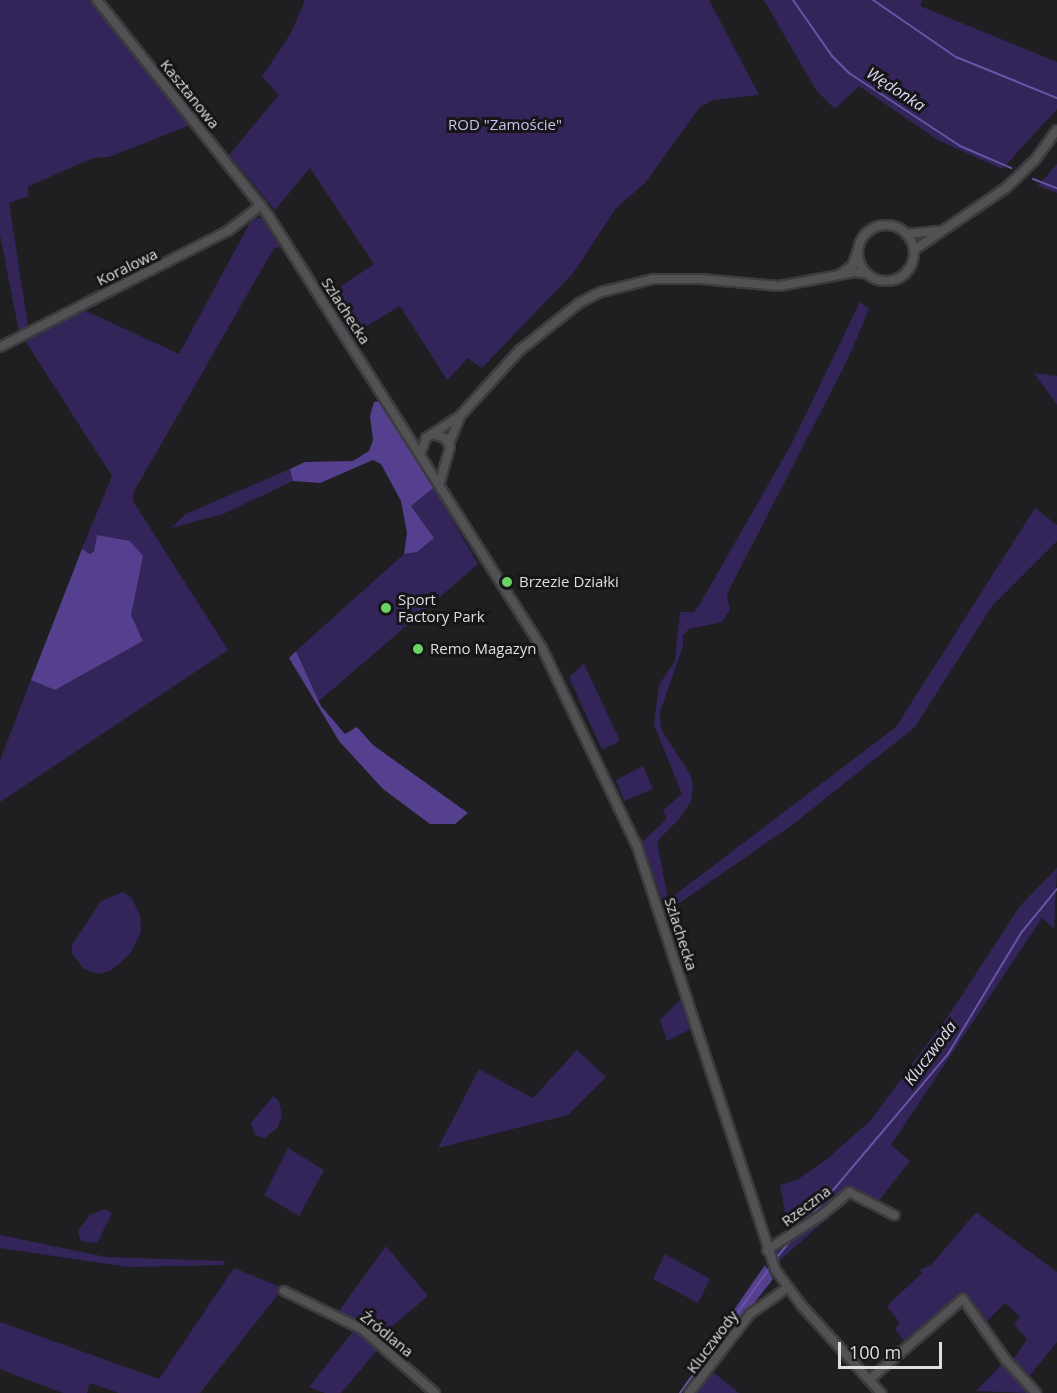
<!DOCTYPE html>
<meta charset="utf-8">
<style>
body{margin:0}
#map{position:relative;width:1057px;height:1393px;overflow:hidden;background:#1f1f21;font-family:"Open Sans",sans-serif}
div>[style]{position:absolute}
.green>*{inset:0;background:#33255a}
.forest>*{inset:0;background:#54408f}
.stream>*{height:2px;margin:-1px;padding:0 1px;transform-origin:1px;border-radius:1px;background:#6854a5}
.roads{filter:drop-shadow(2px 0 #3c3c3e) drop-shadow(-2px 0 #3c3c3e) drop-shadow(0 2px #3c3c3e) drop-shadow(0 -2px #3c3c3e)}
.minor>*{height:8px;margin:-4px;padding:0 4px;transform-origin:4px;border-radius:4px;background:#525255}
.minor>.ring{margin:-4px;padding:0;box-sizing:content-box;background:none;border:8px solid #525255;border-radius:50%}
.dots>*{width:16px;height:16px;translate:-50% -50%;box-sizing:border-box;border:3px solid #161618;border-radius:50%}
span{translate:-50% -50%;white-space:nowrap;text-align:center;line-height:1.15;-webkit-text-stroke:6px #161618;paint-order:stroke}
.street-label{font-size:15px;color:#dfdfe0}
.park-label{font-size:15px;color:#c8c0ed}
.poi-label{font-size:15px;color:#dfdfe0}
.left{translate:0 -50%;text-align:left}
.water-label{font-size:16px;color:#dfdbf2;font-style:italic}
.scale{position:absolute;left:838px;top:1342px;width:104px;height:27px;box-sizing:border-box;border:3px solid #dfdfe0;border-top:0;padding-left:8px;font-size:18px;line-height:21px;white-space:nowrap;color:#dfdfe0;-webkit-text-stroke:4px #161618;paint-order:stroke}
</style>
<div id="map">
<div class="green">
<div style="clip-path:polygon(0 0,91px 0,193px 124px,109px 157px,93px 158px,27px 187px,29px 196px,9px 203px,28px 326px,19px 332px,0 235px)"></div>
<div style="clip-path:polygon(305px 0,709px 0,759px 95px,713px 100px,700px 107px,645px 183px,616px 208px,574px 272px,482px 368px,468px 358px,447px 380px,400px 306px,352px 335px,327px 296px,374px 264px,310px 168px,275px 210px,229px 155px,279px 95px,262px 77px,291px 33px)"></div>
<div style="clip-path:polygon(764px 0,922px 0,920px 6px,1057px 62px,1057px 109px,1002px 169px,938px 140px,859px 86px,835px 109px,816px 90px)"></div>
<div style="clip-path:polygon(1057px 164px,1057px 193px,1038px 186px,1043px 180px)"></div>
<div style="clip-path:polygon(262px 218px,280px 247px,274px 248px,133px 493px,133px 501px,228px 650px,0 802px,0 760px,31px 680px,55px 690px,143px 641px,131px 615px,142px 555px,97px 535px,94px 550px,90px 554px,82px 549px,112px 476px,24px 339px,84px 310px,179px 354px,252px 219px)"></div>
<div style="clip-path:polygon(860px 302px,869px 309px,847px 361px,731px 586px,727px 595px,730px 610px,722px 622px,689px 629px,683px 635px,683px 646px,660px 712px,661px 729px,690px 774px,693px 786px,691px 801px,681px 817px,657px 841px,668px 900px,896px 727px,1035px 508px,1057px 525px,1057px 541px,992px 606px,915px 727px,792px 825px,668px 911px,668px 901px,663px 903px,642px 842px,667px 819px,663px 810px,682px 794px,654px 725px,659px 685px,675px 661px,680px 612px,694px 612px,701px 602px,791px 445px)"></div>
<div style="clip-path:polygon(1034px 373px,1057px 376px,1057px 405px)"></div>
<div style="clip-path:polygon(290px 469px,293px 481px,223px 514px,171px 528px,186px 514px)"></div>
<div style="clip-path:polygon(434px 488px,478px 564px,319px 701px,296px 651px,404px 554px,417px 552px,434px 538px,411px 506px)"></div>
<div style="clip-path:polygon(584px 664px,620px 741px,602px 750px,569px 677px)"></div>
<div style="clip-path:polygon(643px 766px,653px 789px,624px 801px,616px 780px)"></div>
<div style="clip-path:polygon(1057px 868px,1054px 929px,1042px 918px,891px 1145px,910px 1161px,877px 1203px,847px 1187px,815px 1216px,797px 1227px,805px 1218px,785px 1212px,780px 1185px,797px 1180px,827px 1159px,870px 1121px,951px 1012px,1020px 906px)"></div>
<div style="clip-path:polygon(123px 892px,131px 897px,140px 915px,141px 932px,130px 954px,110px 971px,98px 974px,84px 969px,72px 953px,72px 945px,101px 901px)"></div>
<div style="clip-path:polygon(682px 998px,691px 1029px,667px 1041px,660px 1020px)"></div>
<div style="clip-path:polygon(577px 1050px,606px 1077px,568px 1115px,438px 1148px,479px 1069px,533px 1098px)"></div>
<div style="clip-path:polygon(273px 1096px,279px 1101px,282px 1116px,277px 1128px,265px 1138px,255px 1135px,251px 1123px)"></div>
<div style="clip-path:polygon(288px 1148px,324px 1170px,299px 1216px,264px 1195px)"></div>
<div style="clip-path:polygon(847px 1196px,856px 1197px,893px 1218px,849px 1199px,777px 1263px,772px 1250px)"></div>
<div style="clip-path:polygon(104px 1209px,112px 1213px,97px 1243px,81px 1241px,78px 1231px,90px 1215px)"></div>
<div style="clip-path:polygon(976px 1212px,1057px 1272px,1057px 1342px,1027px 1379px,1011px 1363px,1027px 1339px,1014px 1325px,1020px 1317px,1005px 1303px,984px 1324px,964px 1297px,906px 1344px,895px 1329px,900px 1323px,887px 1306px,922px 1273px,920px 1270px,932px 1264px)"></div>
<div style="clip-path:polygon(0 1235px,106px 1257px,225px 1261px,224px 1265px,128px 1267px,0 1248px)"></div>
<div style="clip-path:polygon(386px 1246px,428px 1296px,381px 1336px,339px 1311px)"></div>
<div style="clip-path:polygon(665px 1254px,710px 1279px,698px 1303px,653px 1279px)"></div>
<div style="clip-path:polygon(234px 1268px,283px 1288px,200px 1393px,119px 1393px,90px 1383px,87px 1393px,63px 1393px,0 1369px,0 1322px,159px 1379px)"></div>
<div style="clip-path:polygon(355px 1329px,380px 1347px,341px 1393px,325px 1393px,309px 1387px)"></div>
<div style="clip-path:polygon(1003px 1363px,1032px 1393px,976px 1391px)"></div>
<div style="clip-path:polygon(713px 1372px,739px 1393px,695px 1393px)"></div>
</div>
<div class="forest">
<div style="clip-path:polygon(380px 401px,436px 486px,411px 506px,434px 538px,417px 552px,404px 554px,407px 533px,401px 501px,381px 464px,373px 460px,320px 483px,293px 481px,290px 469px,305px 462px,353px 461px,369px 451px,373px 440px,370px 416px,374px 402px)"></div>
<div style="clip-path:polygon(97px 535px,130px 541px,143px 556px,131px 615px,143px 641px,55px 690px,31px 680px,82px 549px,90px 554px,94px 551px)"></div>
<div style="clip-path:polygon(296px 651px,321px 706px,345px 734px,357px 727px,373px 745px,468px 813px,455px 824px,430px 824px,383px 789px,339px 741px,289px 658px)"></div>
<div style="clip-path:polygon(765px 1265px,773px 1279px,704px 1367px,697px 1363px)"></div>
</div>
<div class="stream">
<div style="left:793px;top:0;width:68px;rotate:55.1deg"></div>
<div style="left:832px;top:56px;width:24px;rotate:45deg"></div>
<div style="left:849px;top:73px;width:133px;rotate:33.3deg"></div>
<div style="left:960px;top:146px;width:56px;rotate:23.3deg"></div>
<div style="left:873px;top:0;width:101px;rotate:34.5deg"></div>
<div style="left:956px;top:57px;width:109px;rotate:22.1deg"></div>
<div style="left:1033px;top:179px;width:26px;rotate:21deg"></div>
<div style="left:807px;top:1221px;width:219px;rotate:-49.8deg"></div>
<div style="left:948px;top:1054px;width:141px;rotate:-58.9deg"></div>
<div style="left:1021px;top:933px;width:57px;rotate:-50.7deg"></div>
<div style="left:774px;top:1261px;width:33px;rotate:-51deg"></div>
<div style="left:680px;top:1393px;width:156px;rotate:-54.4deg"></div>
</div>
<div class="roads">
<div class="minor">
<div style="left:97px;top:0;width:275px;rotate:51.5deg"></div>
<div style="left:268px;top:215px;width:512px;rotate:57.67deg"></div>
<div style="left:542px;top:648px;width:220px;rotate:64.4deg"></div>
<div style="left:637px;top:846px;width:445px;rotate:71.9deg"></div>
<div style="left:775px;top:1269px;width:46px;rotate:53.9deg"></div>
<div style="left:802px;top:1306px;width:118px;rotate:47.8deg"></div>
<div class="ring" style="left:858px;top:225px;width:48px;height:48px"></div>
<div style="left:907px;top:234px;width:30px;rotate:-6deg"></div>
<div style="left:914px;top:250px;width:111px;rotate:-34deg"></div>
<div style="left:1006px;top:188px;width:40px;rotate:-44deg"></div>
<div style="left:1035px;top:160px;width:37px;rotate:-54deg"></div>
<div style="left:839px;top:275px;width:16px;rotate:-35deg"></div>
<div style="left:852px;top:266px;width:15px;rotate:-70deg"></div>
<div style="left:0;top:347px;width:256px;rotate:-27deg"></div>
<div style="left:228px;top:231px;width:42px;rotate:-38.2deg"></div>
<div style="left:435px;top:435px;width:10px;rotate:17deg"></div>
<div style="left:445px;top:438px;width:10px;rotate:61deg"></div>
<div style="left:450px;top:447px;width:35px;rotate:106deg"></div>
<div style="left:449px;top:444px;width:31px;rotate:-68deg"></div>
<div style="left:461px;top:415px;width:88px;rotate:-47.8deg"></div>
<div style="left:520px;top:350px;width:75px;rotate:-38.5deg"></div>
<div style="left:579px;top:303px;width:25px;rotate:-27deg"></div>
<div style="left:601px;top:292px;width:54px;rotate:-14deg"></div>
<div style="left:653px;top:279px;width:48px"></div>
<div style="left:701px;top:279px;width:78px;rotate:5.1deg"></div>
<div style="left:779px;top:286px;width:77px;rotate:-10.4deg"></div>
<div style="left:855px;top:272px;width:12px;rotate:9deg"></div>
<div style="left:421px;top:452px;width:15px;rotate:-70deg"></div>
<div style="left:426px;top:438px;width:37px;rotate:-33deg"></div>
<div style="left:767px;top:1250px;width:67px;rotate:-32.7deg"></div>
<div style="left:823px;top:1214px;width:34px;rotate:-40deg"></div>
<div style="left:849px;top:1192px;width:51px;rotate:27.1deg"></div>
<div style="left:284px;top:1291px;width:87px;rotate:26deg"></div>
<div style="left:362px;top:1329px;width:97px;rotate:41.2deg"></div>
<div style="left:869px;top:1380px;width:124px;rotate:-40.8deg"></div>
<div style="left:963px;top:1299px;width:75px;rotate:54.8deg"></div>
<div style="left:1006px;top:1360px;width:45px;rotate:47.7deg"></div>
<div style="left:689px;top:1393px;width:100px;rotate:-52.3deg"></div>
<div style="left:750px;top:1314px;width:45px;rotate:-35.1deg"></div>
</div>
</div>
<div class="dots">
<div style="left:507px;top:582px;background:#6ad363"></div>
<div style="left:386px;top:608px;background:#6ad363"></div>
<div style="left:418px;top:649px;background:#6ad363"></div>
</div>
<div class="street-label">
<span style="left:190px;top:94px;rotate:51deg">Kasztanowa</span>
<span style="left:127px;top:267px;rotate:-26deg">Koralowa</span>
<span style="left:346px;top:311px;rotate:57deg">Szlachecka</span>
<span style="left:681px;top:934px;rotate:72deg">Szlachecka</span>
<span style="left:806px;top:1206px;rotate:-37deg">Rzeczna</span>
<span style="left:387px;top:1334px;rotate:39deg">Źródlana</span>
<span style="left:712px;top:1342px;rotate:-53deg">Kluczwody</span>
</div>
<div class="park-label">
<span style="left:505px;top:125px">ROD "Zamoście"</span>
</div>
<div class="poi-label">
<span class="left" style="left:519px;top:582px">Brzezie Działki</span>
<span class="left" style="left:398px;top:608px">Sport<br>Factory Park</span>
<span class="left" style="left:430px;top:649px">Remo Magazyn</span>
</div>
<div class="water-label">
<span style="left:896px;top:89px;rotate:33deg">Wędonka</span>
<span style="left:930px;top:1053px;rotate:-53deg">Kluczwoda</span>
</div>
<div class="scale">100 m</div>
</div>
